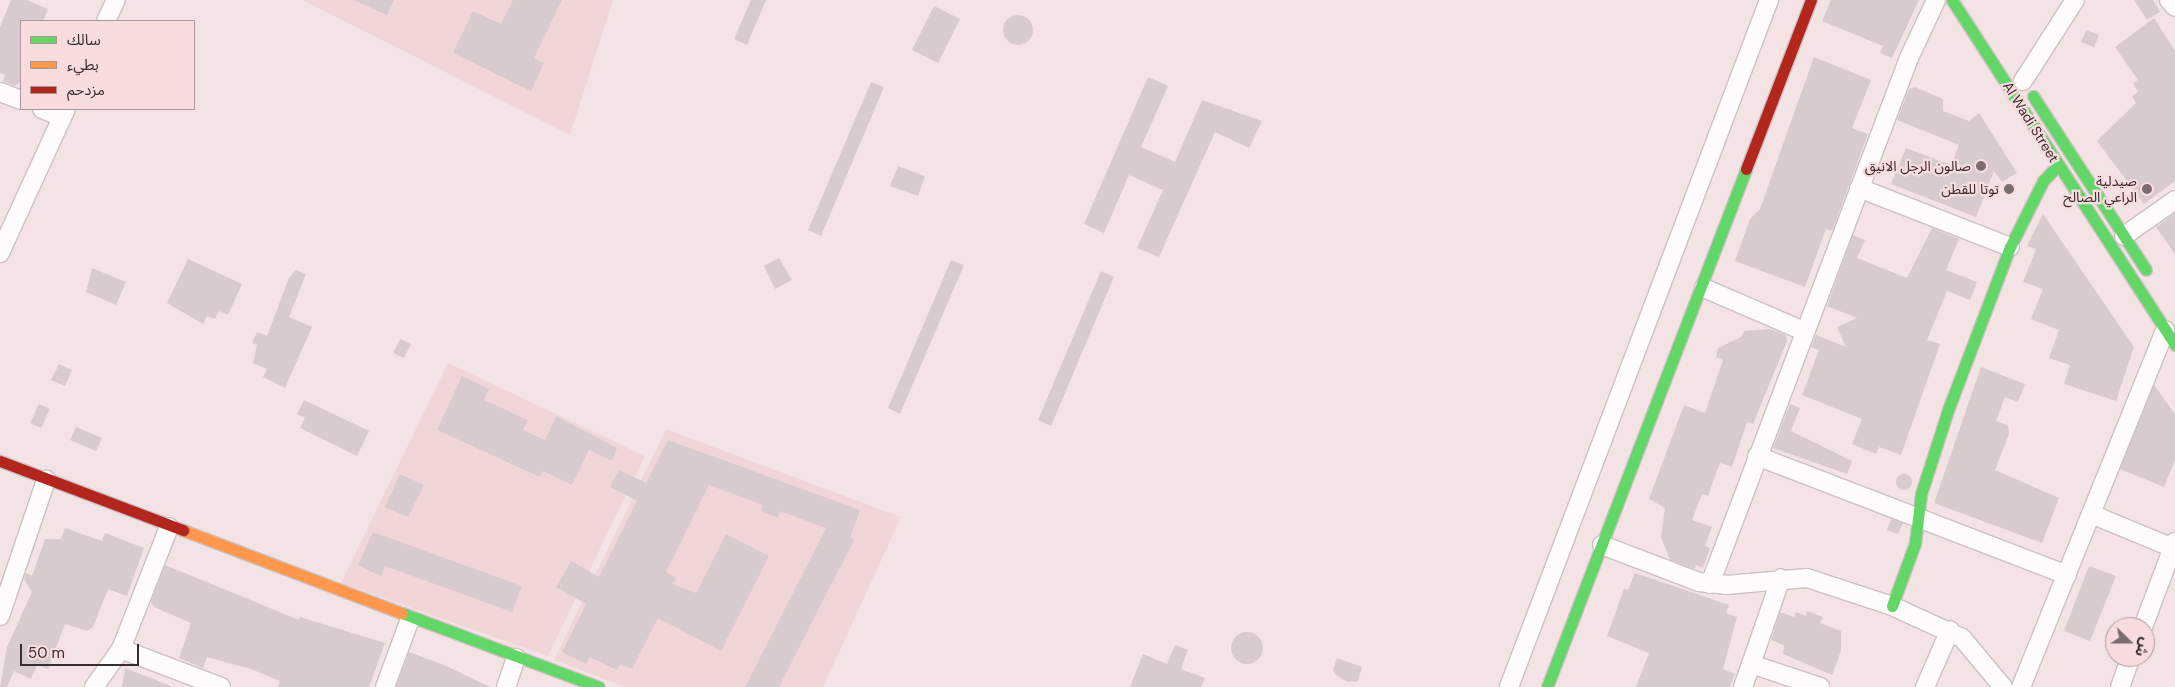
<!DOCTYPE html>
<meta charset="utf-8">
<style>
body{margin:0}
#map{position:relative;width:2175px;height:687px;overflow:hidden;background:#f3e3e4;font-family:"DM Sans","Noto Sans Arabic",sans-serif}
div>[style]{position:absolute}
.built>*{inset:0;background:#f0d6d6}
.building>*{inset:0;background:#d7cbcd}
.round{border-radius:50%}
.roads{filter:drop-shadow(1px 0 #cdc1c1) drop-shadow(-1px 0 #cdc1c1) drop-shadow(0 1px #cdc1c1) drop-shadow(0 -1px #cdc1c1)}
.street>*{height:18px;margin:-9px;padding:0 9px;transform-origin:9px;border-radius:9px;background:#fdfbfb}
.fast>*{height:11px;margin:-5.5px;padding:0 5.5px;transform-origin:5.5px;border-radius:5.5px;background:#63d668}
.slow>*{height:11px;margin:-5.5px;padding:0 5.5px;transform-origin:5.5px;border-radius:5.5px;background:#ff974d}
.jam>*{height:11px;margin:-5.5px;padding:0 5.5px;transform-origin:5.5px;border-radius:5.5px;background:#b3261e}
.dots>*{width:14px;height:14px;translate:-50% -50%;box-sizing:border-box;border:2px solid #f9ddde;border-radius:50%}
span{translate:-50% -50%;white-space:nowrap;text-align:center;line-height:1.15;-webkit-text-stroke:4.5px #f9ddde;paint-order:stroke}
.street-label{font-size:14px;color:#372d2d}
.poi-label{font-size:14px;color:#372d2d}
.right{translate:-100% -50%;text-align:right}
.legend{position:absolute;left:20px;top:20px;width:175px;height:90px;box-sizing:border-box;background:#f9ddde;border:1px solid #ab9797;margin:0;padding:6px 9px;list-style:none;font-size:15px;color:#372d2d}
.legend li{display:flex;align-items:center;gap:10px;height:25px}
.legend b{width:25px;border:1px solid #ab9797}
.north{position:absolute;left:2105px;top:617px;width:50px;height:50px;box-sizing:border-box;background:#f9ddde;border:1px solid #ab9797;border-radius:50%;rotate:112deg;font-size:14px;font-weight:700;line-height:20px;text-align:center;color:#372d2d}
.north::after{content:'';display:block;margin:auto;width:18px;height:22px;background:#796d6d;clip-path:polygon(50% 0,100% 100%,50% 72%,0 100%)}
.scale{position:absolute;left:20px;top:644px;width:119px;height:22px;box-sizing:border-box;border:2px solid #372d2d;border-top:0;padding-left:6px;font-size:15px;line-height:18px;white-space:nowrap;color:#372d2d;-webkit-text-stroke:4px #f9ddde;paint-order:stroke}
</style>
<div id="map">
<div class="built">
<div style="clip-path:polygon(303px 0,613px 0,570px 135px)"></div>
<div style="clip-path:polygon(448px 363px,645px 456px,548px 656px,341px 583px)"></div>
<div style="clip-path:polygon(666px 429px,901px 517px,823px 687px,626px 687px,554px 660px)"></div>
</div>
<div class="building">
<div style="clip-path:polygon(11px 0,27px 0,48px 9px,43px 21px,21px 21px,21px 81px,15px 86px,3px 81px,5px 75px,0 73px,0 27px)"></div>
<div style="clip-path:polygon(354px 0,394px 0,387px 15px)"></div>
<div style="clip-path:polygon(513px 0,562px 0,534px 58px,544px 63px,531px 91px,453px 53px,473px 11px,501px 24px)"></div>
<div style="clip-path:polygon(751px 0,766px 0,747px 45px,734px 39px)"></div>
<div style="clip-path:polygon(1831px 0,1919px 0,1892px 58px,1880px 53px,1883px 46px,1822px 21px)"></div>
<div style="clip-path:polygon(2134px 0,2153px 0,2160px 12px,2147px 20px)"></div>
<div style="clip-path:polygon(934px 6px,960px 19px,938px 63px,912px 50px)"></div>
<div class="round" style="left:1003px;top:15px;width:30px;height:30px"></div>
<div style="clip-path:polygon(2154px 18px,2175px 51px,2175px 181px,2144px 204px,2097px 141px,2136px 103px,2132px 96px,2138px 92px,2133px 83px,2138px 80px,2115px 47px)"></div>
<div style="clip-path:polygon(2086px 30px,2099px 35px,2094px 47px,2081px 42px)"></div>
<div style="clip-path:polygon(1814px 57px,1871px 80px,1852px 128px,1868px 134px,1832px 231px,1826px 229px,1805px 287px,1735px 261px,1750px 219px,1760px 209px)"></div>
<div style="clip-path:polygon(1148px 77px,1168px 86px,1141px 147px,1175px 162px,1202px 100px,1262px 121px,1249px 148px,1215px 132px,1159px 257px,1137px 248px,1163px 190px,1129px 175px,1104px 233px,1084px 224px)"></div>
<div style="clip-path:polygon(871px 82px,884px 87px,821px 236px,808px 230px)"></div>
<div style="clip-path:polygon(1915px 87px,1943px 99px,1943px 111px,1969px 121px,1979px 113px,2017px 173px,2002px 182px,1994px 171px,1976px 217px,1891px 184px,1906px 148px,1951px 165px,1959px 145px,1897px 120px,1909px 89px)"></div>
<div style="clip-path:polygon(898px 166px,925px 176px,918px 196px,890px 186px)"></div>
<div style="clip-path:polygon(2175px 213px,2175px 254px,2156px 227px)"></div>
<div style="clip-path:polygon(2043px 214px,2134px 347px,2116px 401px,2064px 384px,2070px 365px,2049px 358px,2059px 330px,2031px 319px,2043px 289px,2023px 282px,2036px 249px,2027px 246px)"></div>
<div style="clip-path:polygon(1932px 228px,1959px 239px,1946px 270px,1977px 282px,1970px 300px,1947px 291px,1927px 340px,1940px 344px,1901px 455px,1879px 447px,1876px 454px,1852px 444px,1862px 419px,1802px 395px,1819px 350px,1811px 347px,1816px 335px,1846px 347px,1837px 327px,1857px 318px,1827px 306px,1853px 235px,1865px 240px,1857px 258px,1907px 278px)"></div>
<div style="clip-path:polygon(779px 258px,792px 280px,775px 289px,764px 266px)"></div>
<div style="clip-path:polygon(188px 259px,242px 284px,228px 315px,219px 311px,215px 319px,207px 316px,203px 324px,167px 303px)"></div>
<div style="clip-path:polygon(951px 260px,964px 265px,900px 414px,888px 408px)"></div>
<div style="clip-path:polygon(92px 268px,126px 282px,116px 305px,86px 292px)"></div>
<div style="clip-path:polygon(296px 270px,306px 274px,289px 317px,312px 327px,285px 388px,263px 377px,267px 369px,253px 363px,257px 345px,252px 343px,257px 332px,267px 336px,289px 278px)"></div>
<div style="clip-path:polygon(1101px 271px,1114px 277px,1051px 426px,1038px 420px)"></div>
<div style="clip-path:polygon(1770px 329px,1786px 335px,1787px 341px,1753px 424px,1747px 422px,1732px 467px,1720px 463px,1708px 496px,1702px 494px,1692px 520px,1712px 527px,1705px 546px,1710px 548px,1703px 568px,1696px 565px,1695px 569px,1670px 560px,1661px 537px,1665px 508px,1649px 499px,1684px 405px,1705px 413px,1723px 360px,1716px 357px,1718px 348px,1741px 337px,1744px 331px)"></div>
<div style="clip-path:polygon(400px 339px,411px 344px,404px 358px,393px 353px)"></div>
<div style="clip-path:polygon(59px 364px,72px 370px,65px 386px,51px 380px)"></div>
<div style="clip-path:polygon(1981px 367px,2025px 384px,2018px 402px,2005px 397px,1996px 421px,2008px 425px,2009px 434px,1995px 470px,2059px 498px,2042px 543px,1934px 503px)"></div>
<div style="clip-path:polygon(462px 376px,489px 389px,484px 400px,528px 420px,523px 430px,545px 440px,556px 416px,617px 448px,612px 461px,589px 450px,572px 485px,543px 471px,540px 477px,437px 430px)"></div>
<div style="clip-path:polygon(2154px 385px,2175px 414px,2175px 460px,2164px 487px,2120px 469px)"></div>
<div style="clip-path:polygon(304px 400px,369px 431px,357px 456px,300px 428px,305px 418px,297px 414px)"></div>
<div style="clip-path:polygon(39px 404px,50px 409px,41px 428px,30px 423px)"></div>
<div style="clip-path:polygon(1790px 404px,1800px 408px,1791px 431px,1852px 461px,1847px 474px,1773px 448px)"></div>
<div style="clip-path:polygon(76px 427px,102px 438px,96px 451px,70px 440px)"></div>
<div style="clip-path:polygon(668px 440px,860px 510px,850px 537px,854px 540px,779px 687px,745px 687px,826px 528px,780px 511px,778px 518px,761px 511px,763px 505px,709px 485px,666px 572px,676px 578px,672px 584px,696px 593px,726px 534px,769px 556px,721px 651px,658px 618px,632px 669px,620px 664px,617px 670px,590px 657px,586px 664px,562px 652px,586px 604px,556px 587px,571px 561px,599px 577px,637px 501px,610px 487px,619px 470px,646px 483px)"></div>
<div class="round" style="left:1896px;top:474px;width:16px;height:16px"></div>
<div style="clip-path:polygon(400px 474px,424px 485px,408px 517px,385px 507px)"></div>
<div style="clip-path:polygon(1891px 519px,1903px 523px,1898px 534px,1887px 530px)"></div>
<div style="clip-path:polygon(65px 528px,102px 541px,105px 533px,144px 548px,127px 596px,108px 589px,93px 627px,87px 631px,65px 624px,48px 669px,37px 665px,31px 679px,14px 671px,7px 687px,0 687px,7px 647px,32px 592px,24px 579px,26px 573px,32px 576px,45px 539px,61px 539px)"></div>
<div style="clip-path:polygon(373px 532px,522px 586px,512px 612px,385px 566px,381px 576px,358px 565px)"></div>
<div style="clip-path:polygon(165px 565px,299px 620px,300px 617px,385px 643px,369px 687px,278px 687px,280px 681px,251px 669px,207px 657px,203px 668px,179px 658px,191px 623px,154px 607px,151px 602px)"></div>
<div style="clip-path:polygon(2089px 566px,2116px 576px,2090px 641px,2064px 631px)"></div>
<div style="clip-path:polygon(1635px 573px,1729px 605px,1726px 613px,1737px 617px,1723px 669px,1735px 674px,1730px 687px,1636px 687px,1649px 653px,1607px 636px,1624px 589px,1628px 590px)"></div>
<div style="clip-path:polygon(1807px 611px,1823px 617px,1820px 623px,1841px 631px,1841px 651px,1832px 675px,1783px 654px,1784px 645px,1771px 640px,1780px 612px,1794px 617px,1796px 612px,1806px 616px)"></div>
<div class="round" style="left:1231px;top:632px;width:32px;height:32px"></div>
<div style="clip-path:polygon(1175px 645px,1188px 650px,1181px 669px,1205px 678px,1201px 687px,1130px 687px,1143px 654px,1167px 664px)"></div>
<div style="clip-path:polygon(409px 652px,444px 665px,490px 687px,396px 687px)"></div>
<div style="clip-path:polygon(1337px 658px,1362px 667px,1358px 681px,1348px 682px,1337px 676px,1333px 670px)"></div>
<div style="clip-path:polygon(125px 668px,171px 686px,171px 687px,122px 687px)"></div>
</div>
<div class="roads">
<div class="street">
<div style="left:2169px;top:0;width:9px;rotate:49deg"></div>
<div style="left:106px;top:21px;width:23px;rotate:-65deg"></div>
<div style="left:2023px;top:81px;width:96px;rotate:-57.3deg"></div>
<div style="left:0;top:92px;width:22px;rotate:21deg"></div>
<div style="left:42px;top:109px;width:22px;rotate:22deg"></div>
<div style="left:1859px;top:188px;width:162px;rotate:21.3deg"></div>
<div style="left:2124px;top:236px;width:62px;rotate:-35.2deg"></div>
<div style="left:0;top:253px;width:158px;rotate:-65.4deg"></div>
<div style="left:1704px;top:288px;width:109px;rotate:23.3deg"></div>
<div style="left:1757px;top:456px;width:332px;rotate:21deg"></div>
<div style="left:2091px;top:514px;width:89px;rotate:22.5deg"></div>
<div style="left:1602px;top:545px;width:104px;rotate:20.9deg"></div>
<div style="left:1699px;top:582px;width:27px;rotate:6deg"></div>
<div style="left:1726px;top:585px;width:81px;rotate:-4.9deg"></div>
<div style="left:1807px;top:578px;width:89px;rotate:18.2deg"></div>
<div style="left:1892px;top:606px;width:77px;rotate:24.6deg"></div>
<div style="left:1962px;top:638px;width:64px;rotate:50.1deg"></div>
<div style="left:1710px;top:584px;width:562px;rotate:-69.28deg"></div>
<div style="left:1909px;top:58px;width:64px;rotate:-65deg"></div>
<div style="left:0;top:616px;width:144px;rotate:-71.3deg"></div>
<div style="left:2143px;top:627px;width:91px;rotate:-69.4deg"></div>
<div style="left:121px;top:649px;width:131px;rotate:-68.5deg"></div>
<div style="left:1751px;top:664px;width:73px;rotate:18.4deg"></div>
<div style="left:94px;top:687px;width:47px;rotate:-54.6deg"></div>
<div style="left:121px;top:649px;width:107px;rotate:20.8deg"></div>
<div style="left:385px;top:687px;width:72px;rotate:-69.8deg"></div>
<div style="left:506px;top:687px;width:31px;rotate:-71deg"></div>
<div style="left:1509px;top:687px;width:735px;rotate:-69.27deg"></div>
<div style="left:1743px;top:687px;width:115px;rotate:-70.8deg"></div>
<div style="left:1925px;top:687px;width:62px;rotate:-66.3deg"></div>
<div style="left:2021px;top:687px;width:385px;rotate:-68deg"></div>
<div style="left:2120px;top:687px;width:32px;rotate:-70deg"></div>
</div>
<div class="fast">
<div style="left:1952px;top:0;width:411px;rotate:57.1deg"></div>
<div style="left:2033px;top:96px;width:207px;rotate:57deg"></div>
<div style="left:1892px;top:606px;width:67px;rotate:-69.9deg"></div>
<div style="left:1915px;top:543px;width:49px;rotate:-83deg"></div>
<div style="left:1921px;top:494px;width:88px;rotate:-72.2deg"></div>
<div style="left:1948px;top:410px;width:174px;rotate:-69.2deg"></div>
<div style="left:2010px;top:247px;width:74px;rotate:-63.4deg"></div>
<div style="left:2043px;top:181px;width:21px;rotate:-47deg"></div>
<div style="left:402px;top:613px;width:210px;rotate:20.6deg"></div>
<div style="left:1547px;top:687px;width:555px;rotate:-68.98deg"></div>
</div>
<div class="slow">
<div style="left:183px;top:530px;width:234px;rotate:20.8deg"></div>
</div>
<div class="jam">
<div style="left:1746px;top:169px;width:181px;rotate:-69deg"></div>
<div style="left:0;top:461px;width:196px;rotate:20.7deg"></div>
</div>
</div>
<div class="dots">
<div style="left:1981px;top:166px;background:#796d6d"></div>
<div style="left:2009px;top:189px;background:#796d6d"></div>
<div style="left:2147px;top:189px;background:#796d6d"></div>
</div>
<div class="street-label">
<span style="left:2031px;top:122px;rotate:58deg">Al Wadi Street</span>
</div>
<div class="poi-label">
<span class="right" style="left:1971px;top:166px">صالون الرجل الانيق</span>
<span class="right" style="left:2137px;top:189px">صيدلية<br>الراعي الصالح</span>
<span class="right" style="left:1999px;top:189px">توتا للقطن</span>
</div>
<ul class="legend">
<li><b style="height:6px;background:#63d668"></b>سالك</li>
<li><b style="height:6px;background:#ff974d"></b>بطيء</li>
<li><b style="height:6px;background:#b3261e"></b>مزدحم</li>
</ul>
<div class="north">ش</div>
<div class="scale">50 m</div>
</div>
